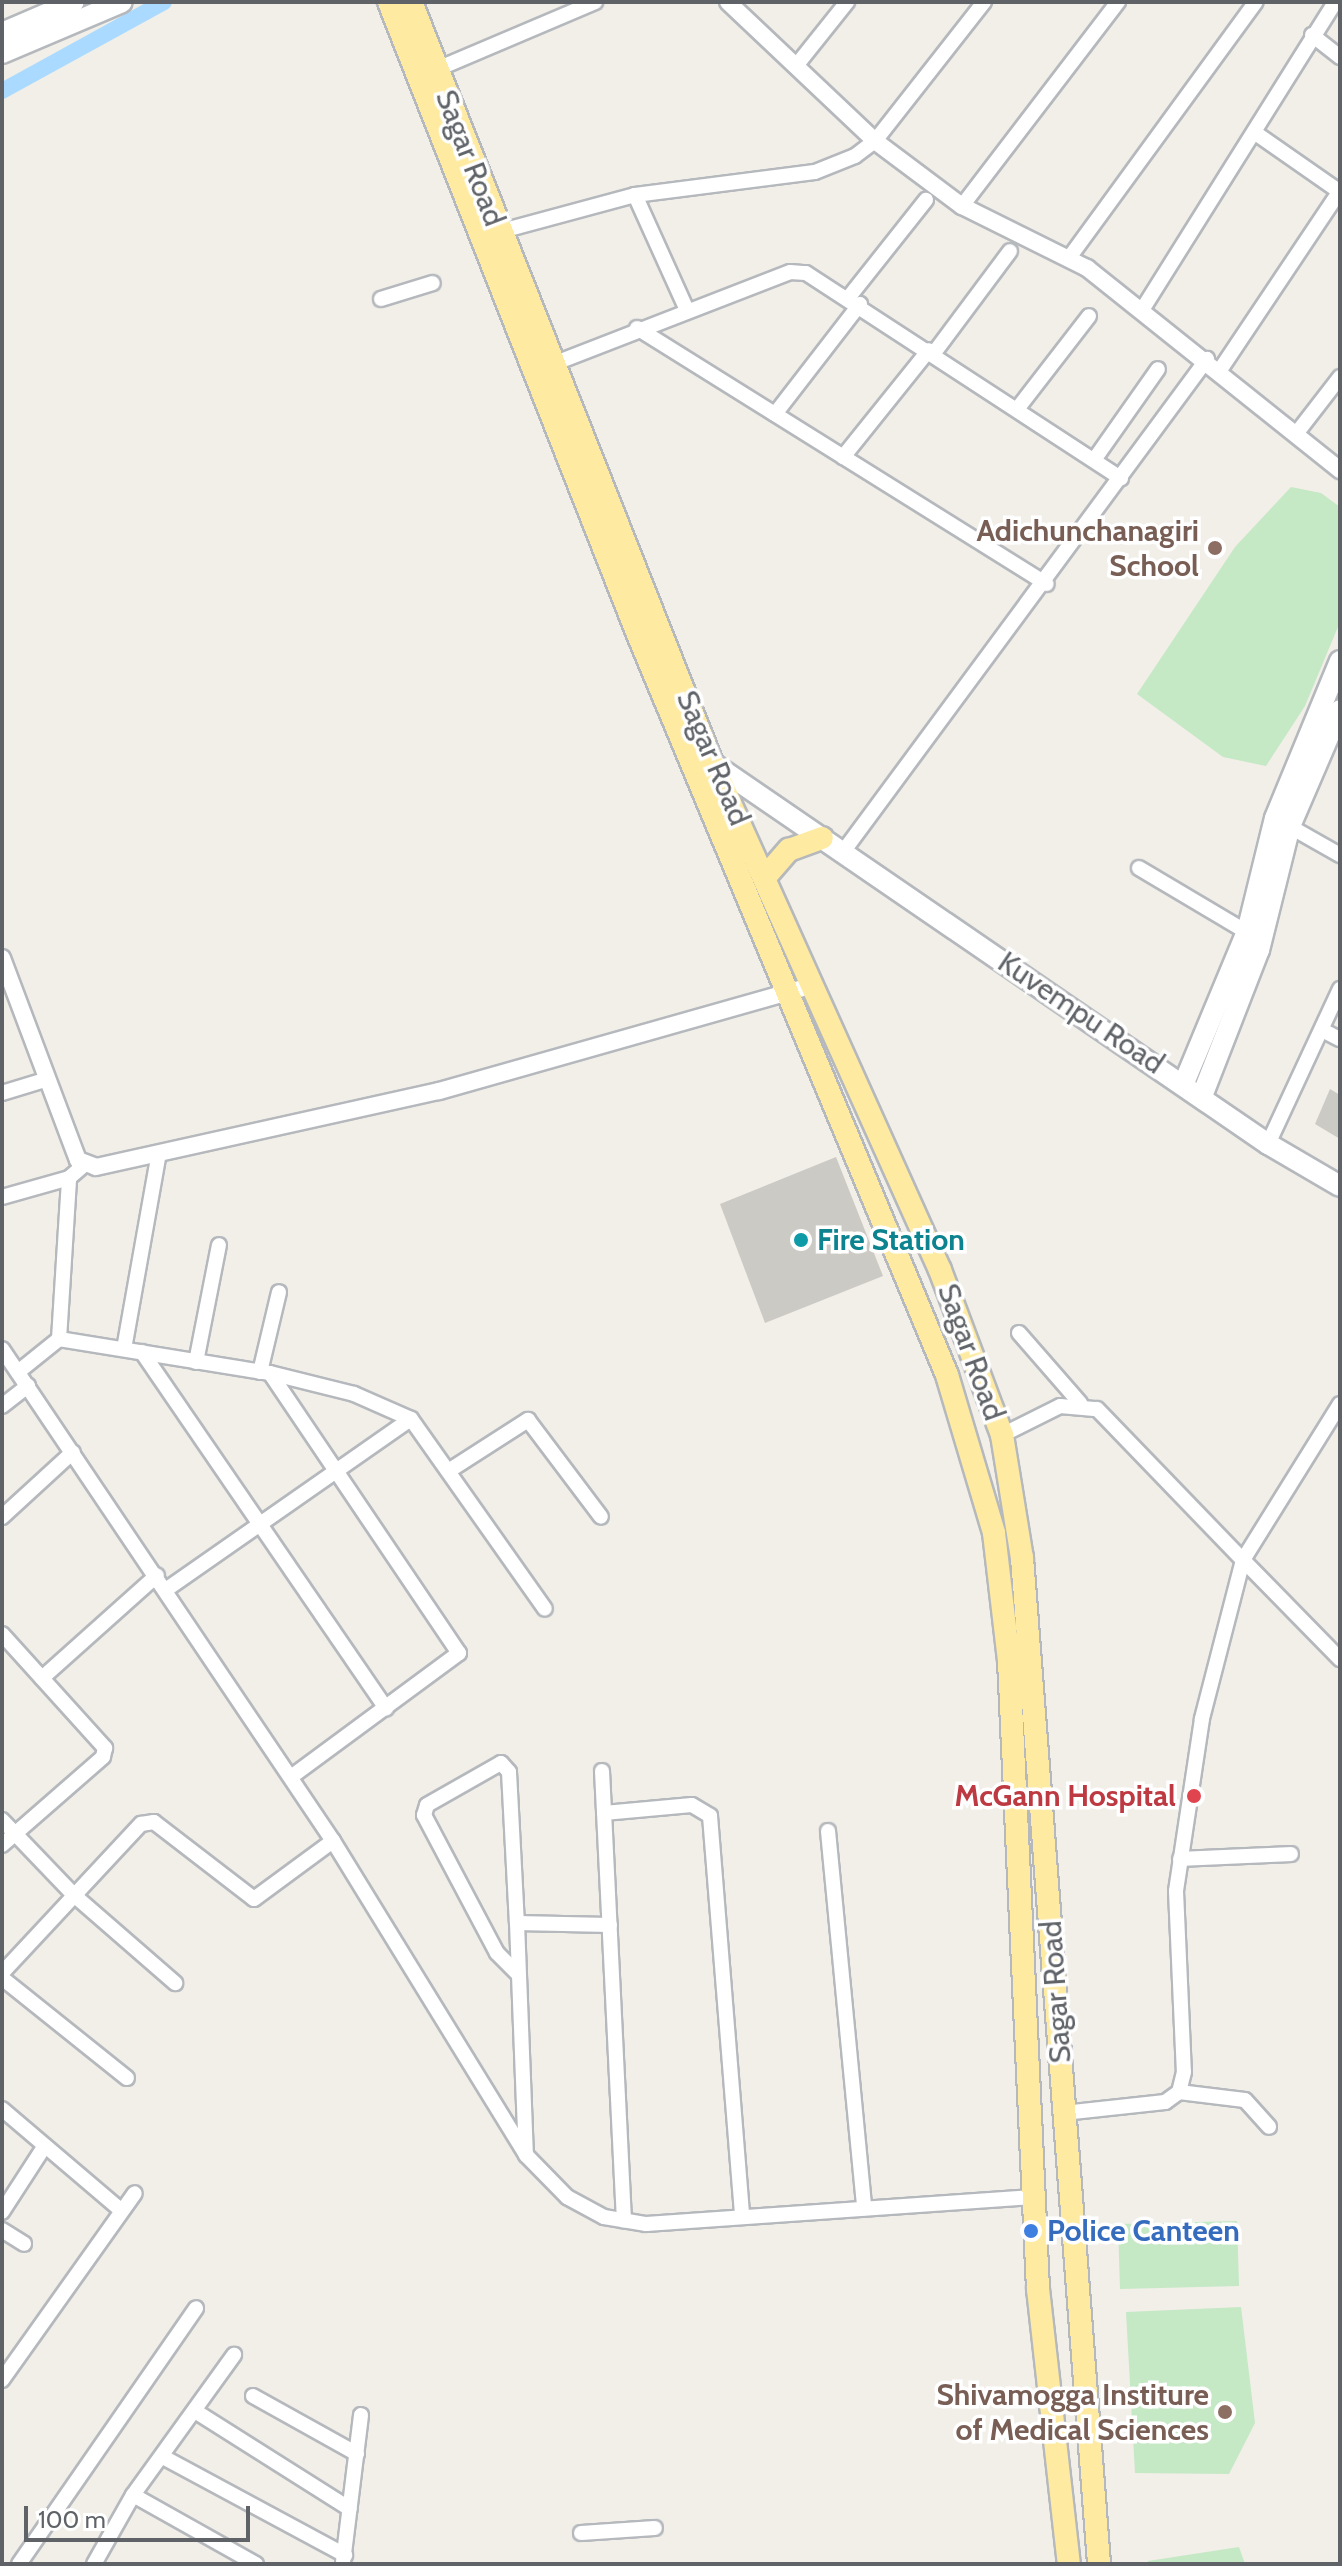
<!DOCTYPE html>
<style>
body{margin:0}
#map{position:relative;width:1342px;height:2566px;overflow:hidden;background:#f1efe8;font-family:Cabin,sans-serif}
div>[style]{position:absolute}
.green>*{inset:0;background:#c5e8c5}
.canal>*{height:16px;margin:-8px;padding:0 8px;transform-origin:8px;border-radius:8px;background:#aadaff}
.building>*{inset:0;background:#cccac5}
.roads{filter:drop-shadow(2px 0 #b5b8bc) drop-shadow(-2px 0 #b5b8bc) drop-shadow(0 2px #b5b8bc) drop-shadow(0 -2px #b5b8bc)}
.minor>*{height:14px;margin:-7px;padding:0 7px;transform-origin:7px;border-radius:7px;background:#fff}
.tertiary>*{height:16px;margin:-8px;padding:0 8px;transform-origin:8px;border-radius:8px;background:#fff}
.secondary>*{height:20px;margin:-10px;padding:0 10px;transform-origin:10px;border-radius:10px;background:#fff}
.trunk>*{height:22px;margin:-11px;padding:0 11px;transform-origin:11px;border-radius:11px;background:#feeaa1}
.dots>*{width:22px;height:22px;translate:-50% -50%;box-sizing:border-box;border:4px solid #fff;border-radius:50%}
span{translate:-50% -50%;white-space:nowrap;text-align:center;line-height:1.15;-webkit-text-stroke:7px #fff;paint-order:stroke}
.street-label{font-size:30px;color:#5f6368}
.education-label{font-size:30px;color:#785e54;font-weight:700}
.right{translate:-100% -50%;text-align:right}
.culture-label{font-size:30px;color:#0d838f;font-weight:700}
.left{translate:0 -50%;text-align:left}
.health-label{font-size:30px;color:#be3a42;font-weight:700}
.shop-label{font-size:30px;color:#366cbe;font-weight:700}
.frame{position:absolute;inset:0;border:4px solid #5f6368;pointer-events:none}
.scale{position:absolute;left:24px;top:2506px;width:226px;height:36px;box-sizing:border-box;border:4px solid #5f6368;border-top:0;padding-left:10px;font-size:24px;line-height:28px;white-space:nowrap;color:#5f6368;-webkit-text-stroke:6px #fff;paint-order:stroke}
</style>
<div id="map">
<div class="green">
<div style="clip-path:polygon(1291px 487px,1321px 493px,1340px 507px,1340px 622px,1305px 706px,1266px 766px,1223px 757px,1137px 694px,1235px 547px)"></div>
<div style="clip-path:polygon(1237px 2221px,1239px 2286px,1120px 2289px,1118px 2224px)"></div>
<div style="clip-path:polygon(1241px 2307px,1255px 2423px,1229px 2474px,1135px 2473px,1126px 2312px)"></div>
<div style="clip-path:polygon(1239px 2547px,1245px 2564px,1148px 2564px,1148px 2561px)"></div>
</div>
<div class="canal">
<div style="left:2px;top:91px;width:185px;rotate:-28.8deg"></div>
</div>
<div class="building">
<div style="clip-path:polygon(1330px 1089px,1340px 1095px,1340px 1139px,1315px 1124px)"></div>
<div style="clip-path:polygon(836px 1157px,883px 1276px,765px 1323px,720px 1204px)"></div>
</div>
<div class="roads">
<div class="minor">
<div style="left:1312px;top:35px;width:36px;rotate:38deg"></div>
<div style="left:796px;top:66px;width:82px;rotate:-51.4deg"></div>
<div style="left:435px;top:70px;width:174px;rotate:-23deg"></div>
<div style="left:1254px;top:132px;width:105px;rotate:34.9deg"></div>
<div style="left:635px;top:195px;width:126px;rotate:65.7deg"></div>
<div style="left:962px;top:206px;width:257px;rotate:-52.6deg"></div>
<div style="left:498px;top:232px;width:142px;rotate:-15.1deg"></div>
<div style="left:635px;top:195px;width:181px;rotate:-7.3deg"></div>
<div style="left:815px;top:172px;width:43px;rotate:-21.8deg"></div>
<div style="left:855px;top:156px;width:25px;rotate:-37deg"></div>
<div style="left:875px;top:141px;width:177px;rotate:-51.9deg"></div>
<div style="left:1069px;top:258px;width:317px;rotate:-53.9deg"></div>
<div style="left:849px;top:297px;width:124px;rotate:-51.6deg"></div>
<div style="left:381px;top:299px;width:54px;rotate:-17.1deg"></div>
<div style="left:1142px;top:310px;width:363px;rotate:-57.9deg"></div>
<div style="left:637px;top:328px;width:483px;rotate:32deg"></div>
<div style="left:934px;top:353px;width:127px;rotate:-53.3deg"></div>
<div style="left:553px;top:364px;width:254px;rotate:-21.2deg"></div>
<div style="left:790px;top:272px;width:16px;rotate:4deg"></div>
<div style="left:806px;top:273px;width:376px;rotate:33.1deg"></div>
<div style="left:1220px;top:370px;width:214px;rotate:-56.2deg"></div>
<div style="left:1018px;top:408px;width:116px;rotate:-52.3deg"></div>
<div style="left:775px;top:414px;width:139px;rotate:-52.3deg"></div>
<div style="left:1296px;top:434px;width:72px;rotate:-52.3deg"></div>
<div style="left:843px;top:457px;width:137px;rotate:-51.2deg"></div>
<div style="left:1094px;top:460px;width:111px;rotate:-54.9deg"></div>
<div style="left:1282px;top:822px;width:67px;rotate:29.6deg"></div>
<div style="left:843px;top:852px;width:613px;rotate:-53.56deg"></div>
<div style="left:1139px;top:868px;width:126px;rotate:30.7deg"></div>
<div style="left:1324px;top:1031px;width:18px;rotate:27deg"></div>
<div style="left:2px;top:1093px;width:48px;rotate:-16.9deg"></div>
<div style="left:1268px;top:1144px;width:171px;rotate:-65.1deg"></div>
<div style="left:2px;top:1197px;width:70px;rotate:-15.8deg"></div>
<div style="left:69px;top:1178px;width:18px;rotate:-41deg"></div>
<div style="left:1019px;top:1333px;width:93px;rotate:48.9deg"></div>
<div style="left:59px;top:1339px;width:214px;rotate:9.2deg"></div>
<div style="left:270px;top:1373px;width:87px;rotate:14deg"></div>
<div style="left:354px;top:1394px;width:62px;rotate:23.7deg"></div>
<div style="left:411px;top:1419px;width:232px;rotate:54.8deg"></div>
<div style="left:2px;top:1349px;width:593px;rotate:56.07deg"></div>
<div style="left:333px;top:1841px;width:369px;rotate:58.4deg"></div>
<div style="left:526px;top:2155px;width:59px;rotate:45.7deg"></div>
<div style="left:567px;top:2197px;width:42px;rotate:28.4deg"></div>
<div style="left:604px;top:2217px;width:43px;rotate:9.5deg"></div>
<div style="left:646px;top:2224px;width:388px;rotate:-4deg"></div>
<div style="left:124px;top:1349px;width:194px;rotate:-79.9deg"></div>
<div style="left:142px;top:1352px;width:432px;rotate:55.6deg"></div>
<div style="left:196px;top:1362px;width:119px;rotate:-78.9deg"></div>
<div style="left:18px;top:1372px;width:53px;rotate:-38.8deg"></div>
<div style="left:59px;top:1339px;width:161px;rotate:-86.4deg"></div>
<div style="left:260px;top:1372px;width:82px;rotate:-76.6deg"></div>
<div style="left:270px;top:1373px;width:338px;rotate:56deg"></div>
<div style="left:459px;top:1653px;width:209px;rotate:143.6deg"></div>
<div style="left:1340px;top:1404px;width:184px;rotate:121.9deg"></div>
<div style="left:1243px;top:1560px;width:139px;rotate:45.6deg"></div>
<div style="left:2px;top:1406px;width:33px;rotate:-38deg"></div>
<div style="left:1002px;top:1435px;width:65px;rotate:-26.6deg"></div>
<div style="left:1060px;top:1406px;width:37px;rotate:5deg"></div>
<div style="left:1097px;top:1409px;width:210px;rotate:46deg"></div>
<div style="left:1243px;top:1560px;width:164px;rotate:104.5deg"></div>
<div style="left:1202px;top:1719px;width:174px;rotate:98.6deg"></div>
<div style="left:1176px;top:1891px;width:181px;rotate:87.5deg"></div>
<div style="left:1184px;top:2072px;width:21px;rotate:104deg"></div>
<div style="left:1179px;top:2092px;width:17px;rotate:144deg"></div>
<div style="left:1165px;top:2102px;width:102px;rotate:173.8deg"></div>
<div style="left:450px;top:1470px;width:93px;rotate:-32.7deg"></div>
<div style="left:528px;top:1420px;width:121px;rotate:53deg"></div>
<div style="left:2px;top:1517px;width:96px;rotate:-42.5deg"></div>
<div style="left:167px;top:1589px;width:297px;rotate:-34.9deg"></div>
<div style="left:2px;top:1634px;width:154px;rotate:47.9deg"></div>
<div style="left:105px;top:1748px;width:9px;rotate:103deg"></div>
<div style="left:103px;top:1757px;width:134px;rotate:138.9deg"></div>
<div style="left:42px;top:1678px;width:154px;rotate:-41.8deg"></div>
<div style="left:602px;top:1771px;width:450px;rotate:87.2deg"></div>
<div style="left:604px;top:1813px;width:88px;rotate:-5.2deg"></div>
<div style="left:692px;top:1805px;width:21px;rotate:31deg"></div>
<div style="left:710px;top:1816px;width:402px;rotate:85.4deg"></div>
<div style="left:2px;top:1820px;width:105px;rotate:46.2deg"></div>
<div style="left:75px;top:1896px;width:133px;rotate:41deg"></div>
<div style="left:828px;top:1831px;width:379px;rotate:84.5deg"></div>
<div style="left:1180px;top:1859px;width:111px;rotate:-2.6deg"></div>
<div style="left:517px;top:1923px;width:93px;rotate:1.2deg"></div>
<div style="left:2px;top:1973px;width:204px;rotate:-47deg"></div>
<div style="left:141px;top:1824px;width:13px;rotate:-9deg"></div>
<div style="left:154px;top:1822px;width:126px;rotate:37.6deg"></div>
<div style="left:254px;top:1899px;width:98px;rotate:-36.3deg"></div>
<div style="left:518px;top:1974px;width:30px;rotate:-135deg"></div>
<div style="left:497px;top:1953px;width:156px;rotate:-117.9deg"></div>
<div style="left:424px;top:1815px;width:10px;rotate:-73deg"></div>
<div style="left:427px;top:1805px;width:85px;rotate:-29.6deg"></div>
<div style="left:501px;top:1763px;width:12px;rotate:48deg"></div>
<div style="left:509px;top:1772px;width:151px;rotate:87deg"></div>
<div style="left:517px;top:1923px;width:230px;rotate:87.8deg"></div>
<div style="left:2px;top:1978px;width:160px;rotate:38.7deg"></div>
<div style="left:1179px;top:2092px;width:66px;rotate:6.9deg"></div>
<div style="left:1245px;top:2100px;width:36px;rotate:48deg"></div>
<div style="left:2px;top:2109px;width:157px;rotate:40.4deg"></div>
<div style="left:2px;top:2212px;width:77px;rotate:-57.1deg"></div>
<div style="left:2px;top:2230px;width:26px;rotate:32deg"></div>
<div style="left:2px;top:2380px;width:229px;rotate:-54.6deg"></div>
<div style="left:253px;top:2396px;width:119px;rotate:29.1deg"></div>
<div style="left:195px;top:2411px;width:183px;rotate:32.3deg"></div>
<div style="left:163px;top:2457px;width:207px;rotate:28.3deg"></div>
<div style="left:133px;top:2495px;width:141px;rotate:29.3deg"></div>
<div style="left:581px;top:2533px;width:74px;rotate:-3.9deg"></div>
<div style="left:343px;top:2562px;width:148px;rotate:-83deg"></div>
<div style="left:19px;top:2564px;width:311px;rotate:-55.3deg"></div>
<div style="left:94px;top:2564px;width:79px;rotate:-60.5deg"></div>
<div style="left:133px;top:2495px;width:173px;rotate:-54.2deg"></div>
</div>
<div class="tertiary">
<div style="left:728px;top:2px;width:202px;rotate:43.4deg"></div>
<div style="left:875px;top:141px;width:109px;rotate:36.8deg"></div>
<div style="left:962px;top:206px;width:140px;rotate:26.4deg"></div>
<div style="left:1087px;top:268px;width:324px;rotate:38.6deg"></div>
<div style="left:2px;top:958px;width:216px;rotate:69.4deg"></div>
<div style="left:78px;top:1160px;width:19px;rotate:21deg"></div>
<div style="left:96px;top:1167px;width:351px;rotate:-12.5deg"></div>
<div style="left:439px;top:1091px;width:389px;rotate:-15.8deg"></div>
</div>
<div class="secondary">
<div style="left:2px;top:33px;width:78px;rotate:-23.3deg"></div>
<div style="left:2px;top:53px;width:130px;rotate:-23deg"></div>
<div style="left:709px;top:761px;width:678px;rotate:34.42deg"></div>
<div style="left:1268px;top:1144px;width:83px;rotate:30.3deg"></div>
<div style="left:1184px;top:1083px;width:164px;rotate:-67.4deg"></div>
<div style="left:1247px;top:932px;width:117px;rotate:-76.2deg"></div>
<div style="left:1275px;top:818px;width:170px;rotate:-67.5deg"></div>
<div style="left:1202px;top:1096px;width:157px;rotate:-68.7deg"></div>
<div style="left:1259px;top:950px;width:128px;rotate:-76deg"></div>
<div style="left:1290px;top:826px;width:126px;rotate:-66.7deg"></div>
</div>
<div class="trunk">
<div style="left:389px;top:2px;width:677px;rotate:68.51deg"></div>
<div style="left:637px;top:632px;width:805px;rotate:67.35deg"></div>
<div style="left:947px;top:1375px;width:165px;rotate:73.4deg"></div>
<div style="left:994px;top:1533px;width:128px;rotate:83.3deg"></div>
<div style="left:1009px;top:1660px;width:630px;rotate:87.36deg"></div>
<div style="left:1038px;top:2289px;width:277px;rotate:83.6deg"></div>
<div style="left:411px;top:2px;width:818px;rotate:68.42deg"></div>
<div style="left:712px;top:763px;width:556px;rotate:65.79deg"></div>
<div style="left:940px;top:1270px;width:176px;rotate:69.4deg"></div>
<div style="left:1002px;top:1435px;width:125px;rotate:80.8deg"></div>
<div style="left:1022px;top:1558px;width:1009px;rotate:85.62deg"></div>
<div style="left:766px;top:876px;width:35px;rotate:-49deg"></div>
<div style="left:789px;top:850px;width:35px;rotate:-20deg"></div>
</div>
</div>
<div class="dots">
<div style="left:1215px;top:548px;background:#8d6e63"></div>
<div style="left:801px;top:1240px;background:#0f9aa8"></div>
<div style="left:1194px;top:1796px;background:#e0444e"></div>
<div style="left:1031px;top:2231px;background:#3f7fe0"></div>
<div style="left:1225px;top:2412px;background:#8d6e63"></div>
</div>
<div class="street-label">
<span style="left:470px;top:158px;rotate:69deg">Sagar Road</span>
<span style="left:713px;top:758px;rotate:67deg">Sagar Road</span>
<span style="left:1081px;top:1013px;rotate:34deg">Kuvempu Road</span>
<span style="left:971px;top:1352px;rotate:70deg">Sagar Road</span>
<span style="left:1056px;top:1992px;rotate:-94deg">Sagar Road</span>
</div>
<div class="education-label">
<span class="right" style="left:1199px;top:548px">Adichunchanagiri<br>School</span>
<span class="right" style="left:1209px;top:2412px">Shivamogga Institure<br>of Medical Sciences</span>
</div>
<div class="culture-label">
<span class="left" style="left:817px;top:1240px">Fire Station</span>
</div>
<div class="health-label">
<span class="right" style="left:1176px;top:1796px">McGann Hospital</span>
</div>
<div class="shop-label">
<span class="left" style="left:1047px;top:2231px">Police Canteen</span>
</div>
<div class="frame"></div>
<div class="scale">100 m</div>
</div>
